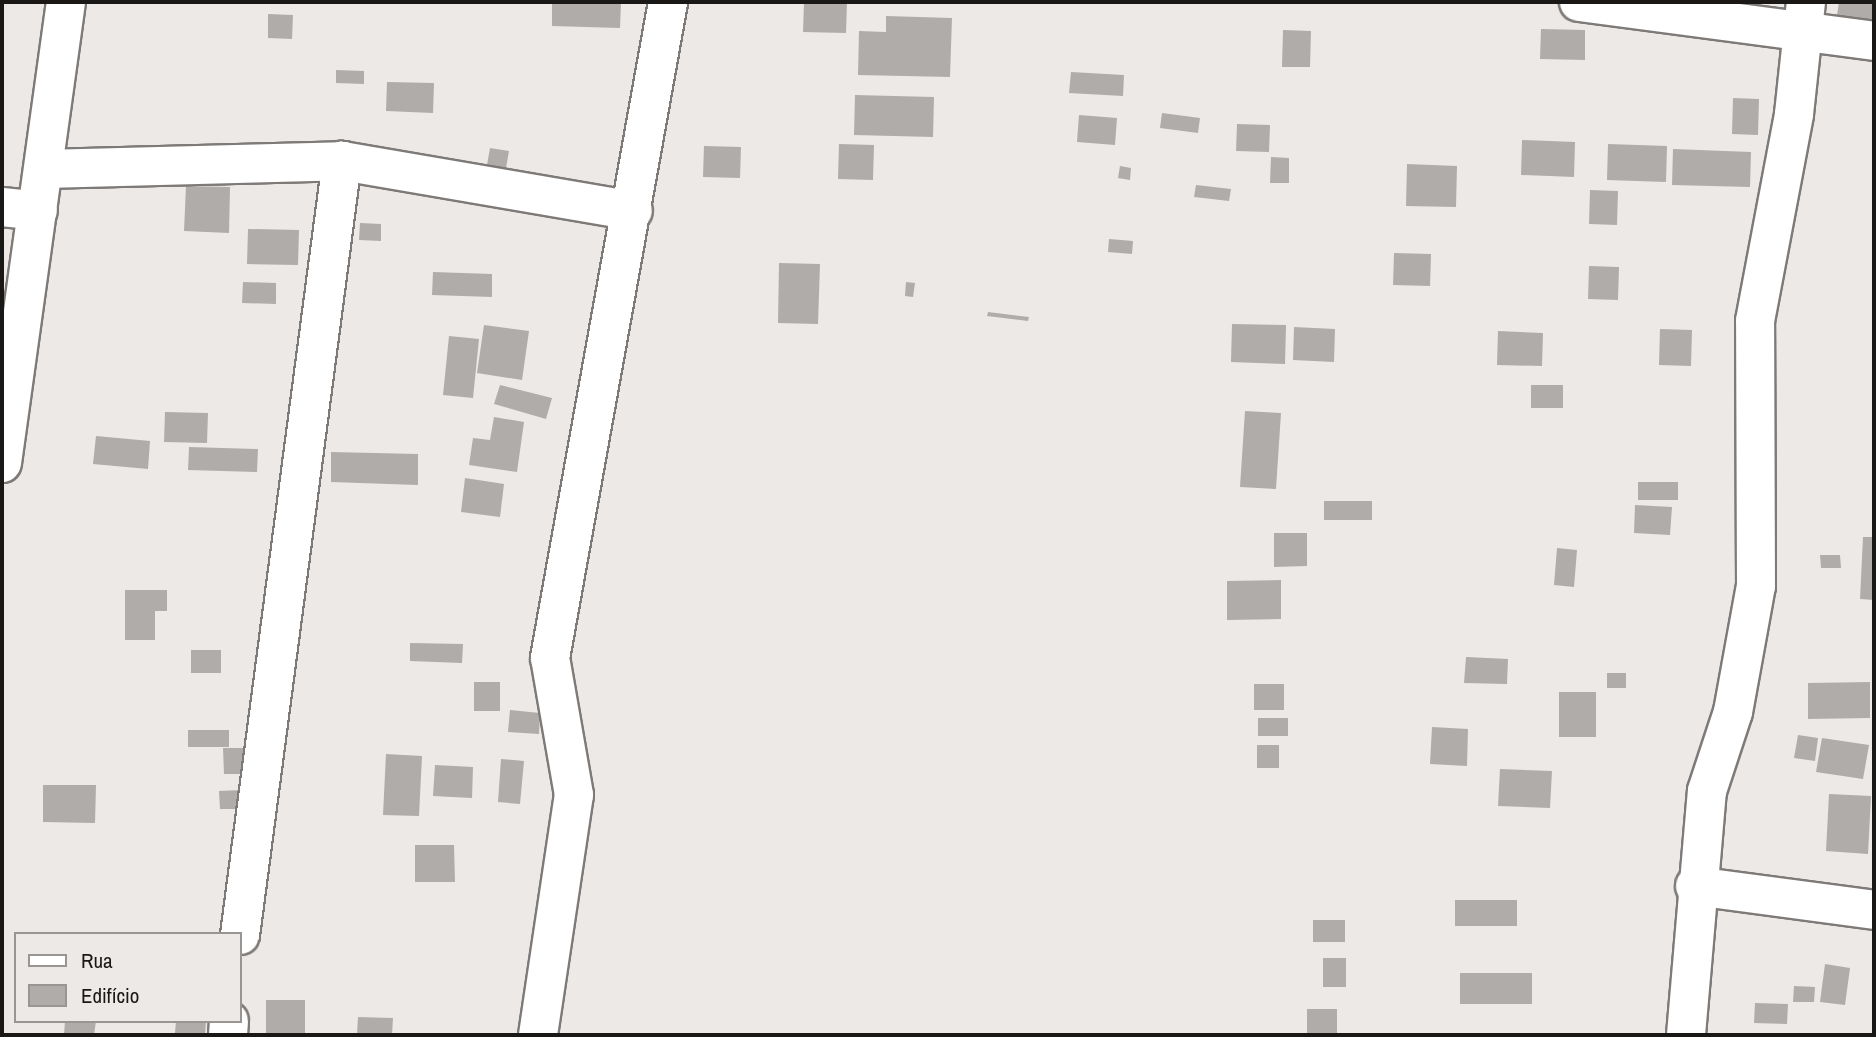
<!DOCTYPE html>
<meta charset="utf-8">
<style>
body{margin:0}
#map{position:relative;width:1876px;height:1037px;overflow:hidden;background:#ede9e6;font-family:"Archivo Narrow",sans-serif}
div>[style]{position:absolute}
.building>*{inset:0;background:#b0acaa}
.roads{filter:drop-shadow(2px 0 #7e7a78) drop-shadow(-2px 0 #7e7a78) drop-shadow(0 2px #7e7a78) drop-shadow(0 -2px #7e7a78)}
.minor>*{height:38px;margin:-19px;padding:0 19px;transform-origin:19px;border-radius:19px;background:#fff}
span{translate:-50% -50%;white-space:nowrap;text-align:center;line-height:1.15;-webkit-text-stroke:5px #ede9e6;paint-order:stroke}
.frame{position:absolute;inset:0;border:4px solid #191817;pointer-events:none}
.legend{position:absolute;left:14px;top:932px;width:228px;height:91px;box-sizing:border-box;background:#ede9e6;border:2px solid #989593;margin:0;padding:9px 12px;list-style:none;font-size:21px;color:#191817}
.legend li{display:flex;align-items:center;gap:14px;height:35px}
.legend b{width:35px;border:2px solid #989593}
</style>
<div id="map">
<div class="building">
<div style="clip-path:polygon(552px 2px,621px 2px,620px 28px,552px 26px)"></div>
<div style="clip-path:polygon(804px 2px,847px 2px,846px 33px,803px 32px)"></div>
<div style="clip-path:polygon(1839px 2px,1874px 2px,1874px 27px,1836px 22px)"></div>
<div style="clip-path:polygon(268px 14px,293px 15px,292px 39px,268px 38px)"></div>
<div style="clip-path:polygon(886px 16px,952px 18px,950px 77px,858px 75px,859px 31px,886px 32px)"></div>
<div style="clip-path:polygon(1541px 29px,1585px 30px,1585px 60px,1540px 59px)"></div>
<div style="clip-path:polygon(1283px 30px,1311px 31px,1310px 67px,1282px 67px)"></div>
<div style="clip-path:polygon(336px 70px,364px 71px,364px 84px,336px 83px)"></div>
<div style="clip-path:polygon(1071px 72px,1124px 75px,1123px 96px,1069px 93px)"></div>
<div style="clip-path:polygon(387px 82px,434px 83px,433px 113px,386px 111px)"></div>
<div style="clip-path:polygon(855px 95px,934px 97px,933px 137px,854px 135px)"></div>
<div style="clip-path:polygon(1733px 98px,1759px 99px,1758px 135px,1732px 134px)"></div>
<div style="clip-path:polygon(1162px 113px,1200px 118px,1198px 133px,1160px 128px)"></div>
<div style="clip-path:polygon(1079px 115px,1117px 118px,1115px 145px,1077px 142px)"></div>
<div style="clip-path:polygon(1237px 124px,1270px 125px,1269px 152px,1236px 151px)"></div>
<div style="clip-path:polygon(1522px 140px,1575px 142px,1574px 177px,1521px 175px)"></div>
<div style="clip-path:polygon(839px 144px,874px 145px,873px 180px,838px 179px)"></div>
<div style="clip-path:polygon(1608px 144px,1667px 146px,1666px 182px,1607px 180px)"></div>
<div style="clip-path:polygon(704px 146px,741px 147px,740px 178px,703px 177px)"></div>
<div style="clip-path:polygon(490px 148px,509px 151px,506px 168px,487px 165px)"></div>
<div style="clip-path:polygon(1673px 149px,1751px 152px,1750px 187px,1672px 185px)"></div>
<div style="clip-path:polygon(1271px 157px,1289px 158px,1289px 183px,1270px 183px)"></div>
<div style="clip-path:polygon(1407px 164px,1457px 166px,1456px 207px,1406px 206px)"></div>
<div style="clip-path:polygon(1120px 166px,1131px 168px,1130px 180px,1118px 178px)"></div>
<div style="clip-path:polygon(1196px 185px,1231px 189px,1229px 201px,1194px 197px)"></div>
<div style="clip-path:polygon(186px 186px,230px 187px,229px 233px,184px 231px)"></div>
<div style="clip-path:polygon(1590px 190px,1618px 191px,1617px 225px,1589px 224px)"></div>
<div style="clip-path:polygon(360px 223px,381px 224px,381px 241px,359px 240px)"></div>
<div style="clip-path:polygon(248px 229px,299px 230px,298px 265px,247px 264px)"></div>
<div style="clip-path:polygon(1109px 239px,1133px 241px,1132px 254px,1108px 252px)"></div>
<div style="clip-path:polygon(1394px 253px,1431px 254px,1430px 286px,1393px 285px)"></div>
<div style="clip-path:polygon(779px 263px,820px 264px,818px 324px,778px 323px)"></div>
<div style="clip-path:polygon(1589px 266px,1619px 267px,1618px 300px,1588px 299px)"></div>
<div style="clip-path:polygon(433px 272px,492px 274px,492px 297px,432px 295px)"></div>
<div style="clip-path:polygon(243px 282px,276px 283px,276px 304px,242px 303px)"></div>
<div style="clip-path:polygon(906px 282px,915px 283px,913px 297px,905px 296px)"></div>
<div style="clip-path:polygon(988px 312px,1029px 317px,1028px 321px,987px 316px)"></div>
<div style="clip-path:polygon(1232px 324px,1286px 325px,1285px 364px,1231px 362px)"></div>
<div style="clip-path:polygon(484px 325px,529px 331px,522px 380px,477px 373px)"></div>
<div style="clip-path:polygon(1294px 327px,1335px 329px,1334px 362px,1293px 360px)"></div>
<div style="clip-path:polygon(1660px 329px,1692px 330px,1691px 366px,1659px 365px)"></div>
<div style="clip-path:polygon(1498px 331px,1543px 333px,1542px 366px,1497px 365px)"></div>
<div style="clip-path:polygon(449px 336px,479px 339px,473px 398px,443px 395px)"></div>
<div style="clip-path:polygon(500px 385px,552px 398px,546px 419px,494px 404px)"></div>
<div style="clip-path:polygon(1531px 385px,1563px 385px,1563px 408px,1531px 408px)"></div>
<div style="clip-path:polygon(1245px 411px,1281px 413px,1276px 489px,1240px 487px)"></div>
<div style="clip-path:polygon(165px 412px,208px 413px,207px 443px,164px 442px)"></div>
<div style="clip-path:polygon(494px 417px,524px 422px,517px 472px,469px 465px,473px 438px,490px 440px)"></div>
<div style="clip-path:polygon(96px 436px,150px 441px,148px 469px,93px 464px)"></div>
<div style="clip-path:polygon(189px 447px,258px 449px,257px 472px,188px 470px)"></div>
<div style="clip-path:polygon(331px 452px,418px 454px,418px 485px,331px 482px)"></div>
<div style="clip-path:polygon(465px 478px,504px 484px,500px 517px,461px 512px)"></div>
<div style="clip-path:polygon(1638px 482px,1678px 482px,1678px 500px,1638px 500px)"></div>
<div style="clip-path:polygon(1324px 501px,1372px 501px,1372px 520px,1324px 520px)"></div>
<div style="clip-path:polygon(1635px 505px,1672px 507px,1670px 535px,1634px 533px)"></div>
<div style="clip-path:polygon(1274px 533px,1307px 533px,1307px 566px,1274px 567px)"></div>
<div style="clip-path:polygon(1863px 537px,1874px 537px,1874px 600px,1860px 599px)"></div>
<div style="clip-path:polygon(1557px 548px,1577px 550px,1574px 587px,1554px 585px)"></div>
<div style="clip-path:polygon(1820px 555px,1840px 555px,1841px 568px,1821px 568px)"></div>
<div style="clip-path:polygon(1281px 580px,1281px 619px,1227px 620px,1227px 581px)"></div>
<div style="clip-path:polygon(125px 590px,167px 590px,167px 611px,155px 611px,155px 640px,125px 640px)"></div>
<div style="clip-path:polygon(410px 643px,463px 644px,462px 663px,410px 661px)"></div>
<div style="clip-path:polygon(191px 650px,221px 650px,221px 673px,191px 673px)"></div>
<div style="clip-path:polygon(1466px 657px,1508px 659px,1507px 684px,1464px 683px)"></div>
<div style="clip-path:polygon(1607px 673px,1626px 673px,1626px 688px,1607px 688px)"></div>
<div style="clip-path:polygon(474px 682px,500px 682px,500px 711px,474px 711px)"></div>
<div style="clip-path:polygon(1870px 682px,1870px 718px,1808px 719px,1808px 683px)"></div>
<div style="clip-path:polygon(1254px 684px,1284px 684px,1284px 710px,1254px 710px)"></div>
<div style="clip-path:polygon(1559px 692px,1596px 692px,1596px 737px,1559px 737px)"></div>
<div style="clip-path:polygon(510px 710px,540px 713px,539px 734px,508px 732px)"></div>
<div style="clip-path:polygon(1258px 718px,1288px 718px,1288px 736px,1258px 736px)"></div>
<div style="clip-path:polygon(1432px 727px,1468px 729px,1467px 766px,1430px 764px)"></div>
<div style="clip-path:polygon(188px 730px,229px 730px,229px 747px,188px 747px)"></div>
<div style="clip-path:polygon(1798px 735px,1818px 738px,1815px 761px,1794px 758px)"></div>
<div style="clip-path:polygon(1822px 738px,1869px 745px,1863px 779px,1816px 772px)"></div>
<div style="clip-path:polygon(1257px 745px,1279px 745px,1279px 768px,1257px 768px)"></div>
<div style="clip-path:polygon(223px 748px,243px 748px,243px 774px,224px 774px)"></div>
<div style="clip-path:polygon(386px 754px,422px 756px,419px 816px,383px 815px)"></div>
<div style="clip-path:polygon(501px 759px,524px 761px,520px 804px,498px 802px)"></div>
<div style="clip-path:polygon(435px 765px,473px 767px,472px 798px,433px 796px)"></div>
<div style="clip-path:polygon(1500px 769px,1552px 771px,1550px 808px,1498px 806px)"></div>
<div style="clip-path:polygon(43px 785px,96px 785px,95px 823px,43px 822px)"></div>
<div style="clip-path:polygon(242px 790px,242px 809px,220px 809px,219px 791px)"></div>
<div style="clip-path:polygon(1829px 794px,1871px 796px,1868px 854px,1826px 851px)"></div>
<div style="clip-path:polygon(415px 845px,454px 845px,455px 882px,415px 882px)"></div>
<div style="clip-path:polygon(1455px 900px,1517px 900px,1517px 926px,1455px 926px)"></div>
<div style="clip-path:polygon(1313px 920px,1345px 920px,1345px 942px,1313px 942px)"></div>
<div style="clip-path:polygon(1323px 958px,1346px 958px,1346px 987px,1323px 987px)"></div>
<div style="clip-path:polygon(1825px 964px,1850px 968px,1845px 1005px,1820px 1002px)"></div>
<div style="clip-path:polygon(1460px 973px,1532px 973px,1532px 1004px,1460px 1004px)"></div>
<div style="clip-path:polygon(1794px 986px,1815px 987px,1814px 1002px,1793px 1002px)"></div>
<div style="clip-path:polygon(266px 1000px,305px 1000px,305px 1035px,266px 1035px)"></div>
<div style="clip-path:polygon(1755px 1003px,1788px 1004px,1787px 1024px,1754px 1023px)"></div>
<div style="clip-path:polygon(1307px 1009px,1337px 1009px,1337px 1035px,1307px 1035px)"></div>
<div style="clip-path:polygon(358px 1017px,393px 1018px,392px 1035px,357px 1035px)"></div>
<div style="clip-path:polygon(65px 1021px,96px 1021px,94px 1035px,64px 1035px)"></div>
<div style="clip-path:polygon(176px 1021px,206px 1021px,205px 1035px,175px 1033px)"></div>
</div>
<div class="roads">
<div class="minor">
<div style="left:1579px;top:2px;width:298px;rotate:7.5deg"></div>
<div style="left:44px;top:169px;width:298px;rotate:-1.5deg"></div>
<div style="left:342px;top:161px;width:295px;rotate:9.7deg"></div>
<div style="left:2px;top:207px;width:36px;rotate:6deg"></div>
<div style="left:2px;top:463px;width:465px;rotate:-82.1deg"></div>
<div style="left:1695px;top:886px;width:181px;rotate:7.6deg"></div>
<div style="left:240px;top:935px;width:781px;rotate:-82.49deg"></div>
<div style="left:228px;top:1035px;width:14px;rotate:-86deg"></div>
<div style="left:538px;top:1035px;width:243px;rotate:-81.5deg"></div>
<div style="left:574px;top:795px;width:139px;rotate:-99.9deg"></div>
<div style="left:550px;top:658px;width:667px;rotate:-79.8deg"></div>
<div style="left:1686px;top:1035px;width:245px;rotate:-85.1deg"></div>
<div style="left:1707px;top:791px;width:83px;rotate:-71.8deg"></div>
<div style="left:1733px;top:712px;width:128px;rotate:-79.7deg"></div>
<div style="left:1756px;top:586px;width:265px;rotate:-90.2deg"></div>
<div style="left:1755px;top:321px;width:211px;rotate:-79.3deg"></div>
<div style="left:1794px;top:114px;width:113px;rotate:-83.9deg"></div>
</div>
</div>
<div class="frame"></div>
<ul class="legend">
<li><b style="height:9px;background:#fff"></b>Rua</li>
<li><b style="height:19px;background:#b0acaa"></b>Edifício</li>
</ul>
</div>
